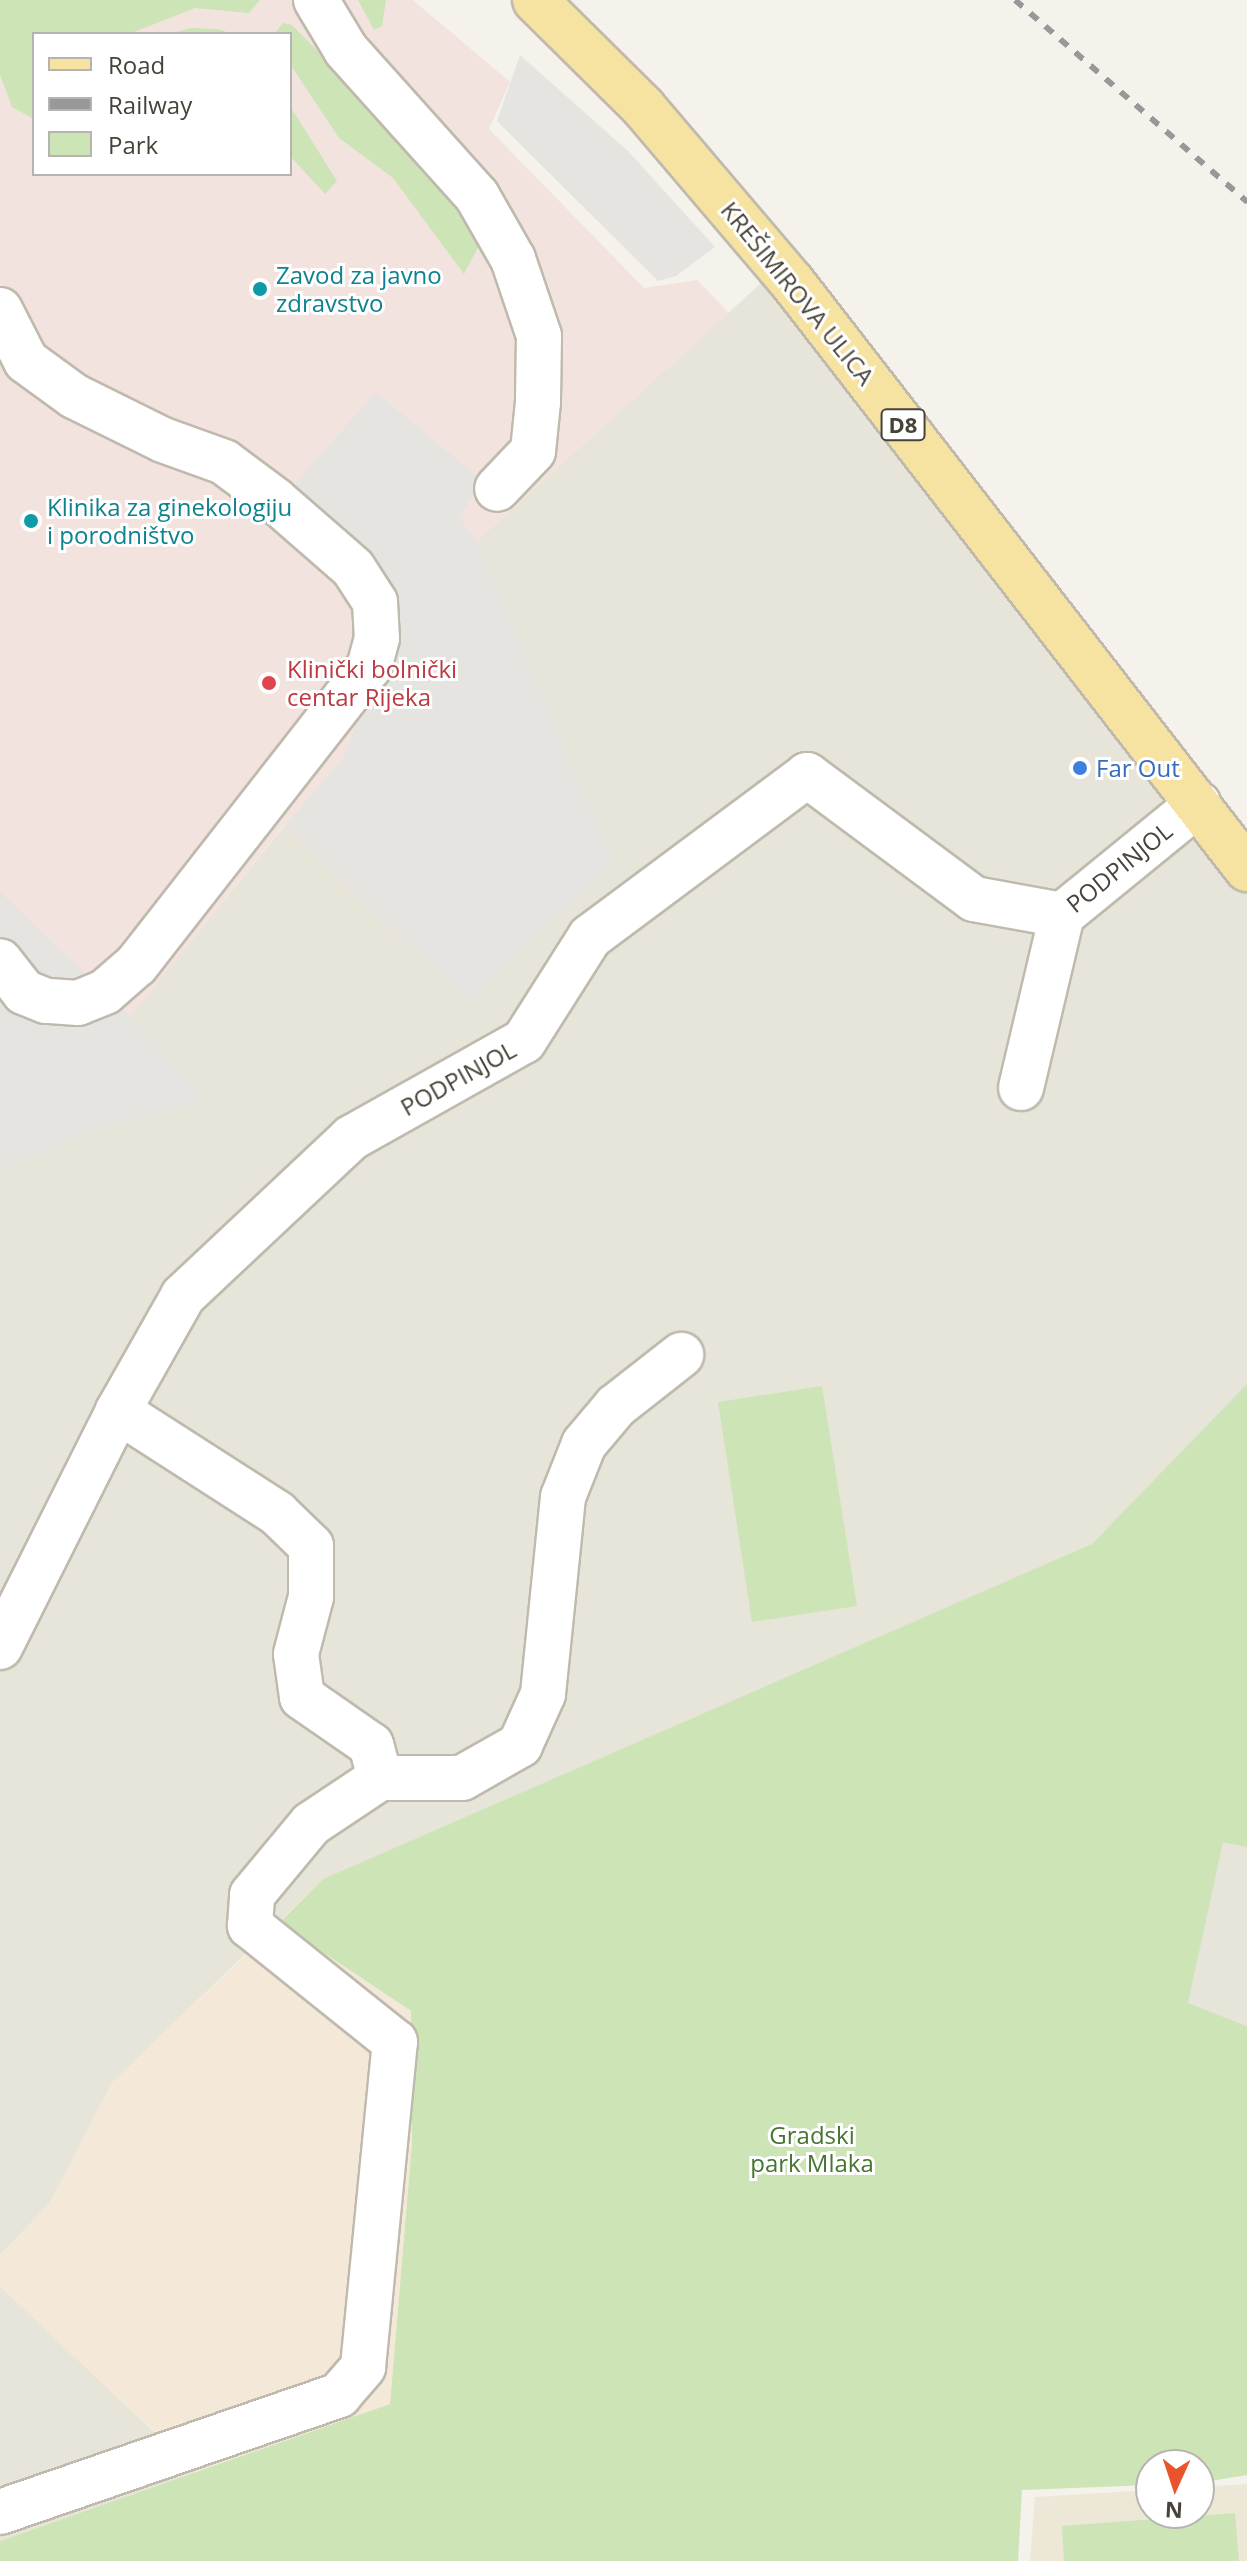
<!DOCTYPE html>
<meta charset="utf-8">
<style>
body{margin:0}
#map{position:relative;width:1247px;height:2561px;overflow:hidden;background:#f4f2ea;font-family:"Open Sans",sans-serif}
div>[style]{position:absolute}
.residential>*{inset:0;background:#e7e4d9}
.commercial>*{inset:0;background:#f4e9d8}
.education>*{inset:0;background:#ece7d6}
.medical>*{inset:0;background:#f3e3df}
.green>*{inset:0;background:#cde4b7}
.parking>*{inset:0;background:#e6e4e1}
.roads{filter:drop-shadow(2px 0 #bfbaad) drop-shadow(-2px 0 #bfbaad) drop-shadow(0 2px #bfbaad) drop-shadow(0 -2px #bfbaad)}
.minor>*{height:44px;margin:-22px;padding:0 22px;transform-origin:22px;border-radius:22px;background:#fff}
.major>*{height:44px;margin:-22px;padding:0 22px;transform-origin:22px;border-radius:22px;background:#f6e3a1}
.rail>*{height:6px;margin-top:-3px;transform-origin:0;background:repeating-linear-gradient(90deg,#989898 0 10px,transparent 0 20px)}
.dots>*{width:22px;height:22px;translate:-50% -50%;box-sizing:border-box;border:4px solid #fff;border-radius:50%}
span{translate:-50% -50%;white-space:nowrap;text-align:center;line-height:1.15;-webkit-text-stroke:6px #fff;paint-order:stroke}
.shield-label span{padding:2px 6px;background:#fff;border:2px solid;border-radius:6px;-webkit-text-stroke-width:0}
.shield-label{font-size:22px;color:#474339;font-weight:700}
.culture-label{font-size:24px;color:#0d838f}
.left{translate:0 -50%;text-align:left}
.street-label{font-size:24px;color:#474339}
.health-label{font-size:24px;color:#be3a42}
.shop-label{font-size:24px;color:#366cbe}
.park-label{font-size:24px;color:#467530}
.legend{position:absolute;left:32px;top:32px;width:260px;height:144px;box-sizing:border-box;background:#fff;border:2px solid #b5b4b0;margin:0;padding:10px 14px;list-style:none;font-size:24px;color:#474339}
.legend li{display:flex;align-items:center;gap:16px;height:40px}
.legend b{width:40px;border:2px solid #b5b4b0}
.north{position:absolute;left:1135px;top:2449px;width:80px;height:80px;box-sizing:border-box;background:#fff;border:2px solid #b5b4b0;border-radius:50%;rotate:183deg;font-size:22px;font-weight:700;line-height:32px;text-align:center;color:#474339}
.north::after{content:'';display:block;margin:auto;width:28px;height:36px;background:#e9542c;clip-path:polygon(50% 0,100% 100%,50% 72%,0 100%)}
</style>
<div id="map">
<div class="residential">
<div style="clip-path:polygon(790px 257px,1247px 845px,1247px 1384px,1093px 1544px,323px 1879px,112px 2083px,50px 2203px,0 2255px,0 1172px,86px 1133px,205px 1100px,130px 1016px,285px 825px,468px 1001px,613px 862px,477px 541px)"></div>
<div style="clip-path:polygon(1223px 1841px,1247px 1847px,1247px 2026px,1187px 2003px)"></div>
<div style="clip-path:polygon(0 2286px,196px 2472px,0 2541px)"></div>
</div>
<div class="commercial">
<div style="clip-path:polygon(279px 1923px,411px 2011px,412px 2143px,390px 2404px,196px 2472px,0 2286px,0 2255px,50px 2203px,112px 2083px)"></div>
</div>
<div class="education">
<div style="clip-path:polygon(1247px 2484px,1247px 2561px,1030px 2561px,1035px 2497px,1151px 2490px,1151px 2513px,1199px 2513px,1199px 2487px)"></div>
</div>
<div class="medical">
<div style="clip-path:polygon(evenodd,0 0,413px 0,510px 82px,489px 129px,644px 288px,697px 280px,729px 313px,477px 541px,613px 862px,468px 1001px,284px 825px,131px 1016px,206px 1100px,86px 1133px,0 1172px,0 0,34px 34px,290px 34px,290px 174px,34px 174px,34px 34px)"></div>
</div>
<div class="green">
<div style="clip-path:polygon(0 0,260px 0,249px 13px,195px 8px,129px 34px,34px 34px,34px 119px,12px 107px,0 75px)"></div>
<div style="clip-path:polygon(358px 0,386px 0,382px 26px,374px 30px)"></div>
<div style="clip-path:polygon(283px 23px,292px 25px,406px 140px,483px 238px,464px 274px,393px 178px,339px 138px,290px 64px,290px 34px,274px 34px)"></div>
<div style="clip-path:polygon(190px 28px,218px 29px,232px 34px,170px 34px)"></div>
<div style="clip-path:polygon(290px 106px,337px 181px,325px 194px,290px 156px)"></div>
<div style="clip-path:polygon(1247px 1384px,1247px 1847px,1223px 1842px,1188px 2003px,1247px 2026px,1247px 2475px,1199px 2483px,1199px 2465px,1151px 2465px,1151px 2485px,1022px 2490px,1018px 2561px,0 2561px,0 2541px,390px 2404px,412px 2143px,411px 2011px,279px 1923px,323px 1879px,1092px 1544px)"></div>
<div style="clip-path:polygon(822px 1386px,857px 1606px,752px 1622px,718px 1402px)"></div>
<div style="clip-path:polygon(1235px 2513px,1239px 2561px,1064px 2561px,1062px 2526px)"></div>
</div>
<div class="parking">
<div style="clip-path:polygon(520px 55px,629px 152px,715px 247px,676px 276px,658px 281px,497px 121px)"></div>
<div style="clip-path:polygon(376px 392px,483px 481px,459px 518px,477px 541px,613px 862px,468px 1001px,285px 825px,344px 757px,396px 612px,288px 491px)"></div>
<div style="clip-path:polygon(0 892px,130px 1016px,206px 1100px,86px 1133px,0 1172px)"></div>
</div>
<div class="roads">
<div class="minor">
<div style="left:316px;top:0;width:58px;rotate:59deg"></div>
<div style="left:346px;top:50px;width:196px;rotate:48.1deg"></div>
<div style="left:477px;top:196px;width:73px;rotate:60.3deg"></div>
<div style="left:513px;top:259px;width:81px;rotate:71.3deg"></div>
<div style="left:539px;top:336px;width:66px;rotate:90.9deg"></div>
<div style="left:538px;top:402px;width:49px;rotate:95.8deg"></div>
<div style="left:533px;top:451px;width:52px;rotate:133.5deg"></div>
<div style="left:0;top:310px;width:57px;rotate:63deg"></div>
<div style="left:26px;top:361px;width:59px;rotate:36.1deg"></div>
<div style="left:74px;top:396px;width:99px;rotate:26.3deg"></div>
<div style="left:163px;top:440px;width:65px;rotate:19.8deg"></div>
<div style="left:224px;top:462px;width:64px;rotate:36.7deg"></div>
<div style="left:275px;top:500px;width:103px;rotate:41.1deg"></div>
<div style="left:353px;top:568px;width:40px;rotate:57.1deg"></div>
<div style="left:375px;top:602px;width:36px;rotate:87deg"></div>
<div style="left:377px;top:638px;width:30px;rotate:105deg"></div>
<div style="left:369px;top:667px;width:378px;rotate:128deg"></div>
<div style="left:136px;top:965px;width:41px;rotate:138.9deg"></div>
<div style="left:105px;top:992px;width:29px;rotate:158deg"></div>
<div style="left:78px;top:1003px;width:32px;rotate:-176deg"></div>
<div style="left:46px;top:1001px;width:24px;rotate:-158deg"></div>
<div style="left:24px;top:992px;width:39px;rotate:-128deg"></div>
<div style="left:1021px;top:1088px;width:178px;rotate:-76.7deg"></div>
<div style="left:0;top:1647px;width:264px;rotate:-63.4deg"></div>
<div style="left:118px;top:1411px;width:132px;rotate:-60.5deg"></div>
<div style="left:183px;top:1296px;width:231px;rotate:-43.2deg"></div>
<div style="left:351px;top:1138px;width:198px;rotate:-29.3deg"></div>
<div style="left:524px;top:1041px;width:123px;rotate:-57.6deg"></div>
<div style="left:590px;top:937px;width:271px;rotate:-36.7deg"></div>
<div style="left:807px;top:775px;width:208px;rotate:36.6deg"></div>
<div style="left:974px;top:899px;width:89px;rotate:10.3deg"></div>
<div style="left:1062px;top:915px;width:176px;rotate:-39.2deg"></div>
<div style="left:380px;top:1778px;width:82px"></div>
<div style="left:462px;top:1778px;width:67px;rotate:-29.6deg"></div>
<div style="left:520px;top:1745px;width:56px;rotate:-65.7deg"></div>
<div style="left:543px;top:1694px;width:198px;rotate:-84.2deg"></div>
<div style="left:563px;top:1497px;width:57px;rotate:-68.4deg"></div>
<div style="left:584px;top:1444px;width:50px;rotate:-49.9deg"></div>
<div style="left:616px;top:1406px;width:83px;rotate:-38.1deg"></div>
<div style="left:0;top:2512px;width:359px;rotate:-19deg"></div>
<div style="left:339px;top:2395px;width:37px;rotate:-49deg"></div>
<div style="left:363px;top:2367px;width:327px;rotate:-84.4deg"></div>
<div style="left:395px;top:2042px;width:186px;rotate:-141.3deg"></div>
<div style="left:250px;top:1926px;width:31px;rotate:-86deg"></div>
<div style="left:252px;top:1895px;width:92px;rotate:-50.3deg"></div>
<div style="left:311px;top:1824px;width:83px;rotate:-33.7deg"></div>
<div style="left:380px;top:1778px;width:34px;rotate:-105deg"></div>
<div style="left:371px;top:1745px;width:84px;rotate:-145.2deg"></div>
<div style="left:302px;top:1697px;width:43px;rotate:-97.9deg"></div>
<div style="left:296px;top:1654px;width:59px;rotate:-75.3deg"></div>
<div style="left:311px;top:1597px;width:51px;rotate:-90deg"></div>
<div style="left:311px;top:1546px;width:47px;rotate:-135.9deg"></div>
<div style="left:277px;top:1513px;width:189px;rotate:-147.3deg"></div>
</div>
<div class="major">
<div style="left:535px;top:0;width:152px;rotate:44.7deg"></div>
<div style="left:643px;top:107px;width:230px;rotate:49.6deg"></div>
<div style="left:792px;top:282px;width:743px;rotate:52.22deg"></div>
</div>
</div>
<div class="rail">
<div style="left:1015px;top:0;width:308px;rotate:41deg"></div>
</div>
<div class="dots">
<div style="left:260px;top:289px;background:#0f9aa8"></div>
<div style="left:31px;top:521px;background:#0f9aa8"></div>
<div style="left:269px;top:683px;background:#e0444e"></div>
<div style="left:1080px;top:768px;background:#3f7fe0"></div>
</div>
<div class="shield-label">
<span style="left:903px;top:425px">D8</span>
</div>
<div class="culture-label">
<span class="left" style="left:276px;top:289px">Zavod za javno<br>zdravstvo</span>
<span class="left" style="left:47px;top:521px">Klinika za ginekologiju<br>i porodništvo</span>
</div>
<div class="street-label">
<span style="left:798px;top:293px;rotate:51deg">KREŠIMIROVA ULICA</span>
<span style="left:1119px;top:867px;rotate:-39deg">PODPINJOL</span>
<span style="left:458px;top:1078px;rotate:-29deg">PODPINJOL</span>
</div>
<div class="health-label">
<span class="left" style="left:287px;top:683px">Klinički bolnički<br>centar Rijeka</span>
</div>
<div class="shop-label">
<span class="left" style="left:1096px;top:768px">Far Out</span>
</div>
<div class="park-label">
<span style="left:812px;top:2149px">Gradski<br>park Mlaka</span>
</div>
<ul class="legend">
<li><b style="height:10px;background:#f6e3a1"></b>Road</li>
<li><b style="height:10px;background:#989898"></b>Railway</li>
<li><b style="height:22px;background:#cde4b7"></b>Park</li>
</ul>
<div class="north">N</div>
</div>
